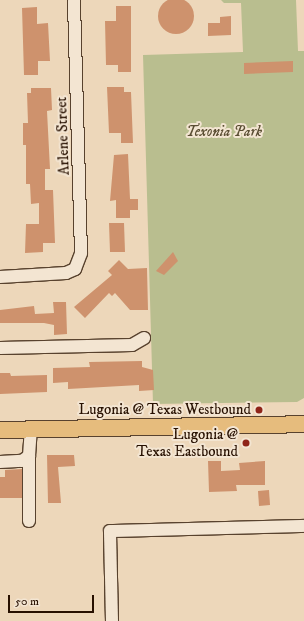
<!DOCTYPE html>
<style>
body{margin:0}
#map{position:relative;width:304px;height:621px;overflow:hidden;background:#edd7ba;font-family:"IM FELL DW Pica",serif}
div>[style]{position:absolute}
.green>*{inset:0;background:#b9be8f}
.building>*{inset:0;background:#ce926d}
.round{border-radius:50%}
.roads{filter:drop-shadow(1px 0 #58422e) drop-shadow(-1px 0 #58422e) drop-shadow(0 1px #58422e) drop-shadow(0 -1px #58422e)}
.minor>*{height:12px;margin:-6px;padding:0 6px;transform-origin:6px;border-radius:6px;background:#f3e5d2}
.major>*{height:16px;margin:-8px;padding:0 8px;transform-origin:8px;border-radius:8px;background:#e6bc7d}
.dots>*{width:11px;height:11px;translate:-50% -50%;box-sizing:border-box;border:2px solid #f3e5d2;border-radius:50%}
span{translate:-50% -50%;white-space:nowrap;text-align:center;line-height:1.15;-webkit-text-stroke:4px #f3e5d2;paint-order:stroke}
.park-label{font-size:15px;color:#5a4d32;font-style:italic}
.street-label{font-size:15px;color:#271000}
.poi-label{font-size:15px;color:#271000}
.right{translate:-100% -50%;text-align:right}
.scale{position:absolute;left:8px;top:595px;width:86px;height:18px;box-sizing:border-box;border:2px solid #271000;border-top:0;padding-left:5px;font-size:12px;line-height:14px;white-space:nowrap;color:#271000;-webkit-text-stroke:3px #f3e5d2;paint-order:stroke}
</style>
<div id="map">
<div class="green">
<div style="clip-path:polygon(221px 0,296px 0,298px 51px,304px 51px,304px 398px,297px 402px,153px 404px,143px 55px,243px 52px,241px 3px,224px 3px)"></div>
</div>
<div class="building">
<div class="round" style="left:158px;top:-2px;width:36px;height:36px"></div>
<div style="clip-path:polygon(116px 6px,131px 6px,131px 72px,118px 72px,118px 65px,106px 65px,105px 21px,116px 21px)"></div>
<div style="clip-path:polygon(37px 7px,37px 24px,48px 23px,50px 61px,38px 61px,38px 75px,24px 75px,22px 8px)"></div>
<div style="clip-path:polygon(231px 16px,231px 35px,208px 36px,208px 23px,220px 23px,220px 17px)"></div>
<div style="clip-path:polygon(293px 61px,293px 72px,244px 74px,244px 63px)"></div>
<div style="clip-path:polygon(107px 87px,124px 87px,124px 92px,131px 92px,133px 143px,121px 143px,121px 133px,109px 133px)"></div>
<div style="clip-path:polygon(31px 88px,51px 88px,52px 110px,47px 111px,50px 169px,45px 169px,45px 190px,53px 190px,55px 243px,43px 243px,43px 252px,25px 253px,26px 224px,39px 224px,39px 203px,31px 204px,30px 184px,26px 184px,26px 145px,23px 145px,23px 123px,28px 123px,27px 93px,31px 93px)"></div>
<div style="clip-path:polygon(128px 154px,130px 199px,138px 199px,138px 210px,130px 210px,130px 218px,116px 218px,116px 200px,110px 201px,114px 155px)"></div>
<div style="clip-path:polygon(109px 223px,124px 223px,125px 252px,110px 252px)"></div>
<div style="clip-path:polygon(173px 252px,178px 261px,164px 275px,156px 271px)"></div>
<div style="clip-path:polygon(119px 260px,128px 269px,147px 268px,148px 310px,130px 310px,115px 293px,112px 296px,109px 293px,85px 318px,74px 307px,112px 275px,108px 271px)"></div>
<div style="clip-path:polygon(53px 302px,66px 302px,67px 334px,54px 335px,54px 325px,44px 323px,0 323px,0 310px,34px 306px,35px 314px,54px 313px)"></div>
<div style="clip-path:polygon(142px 361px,142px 367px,153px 370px,154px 390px,139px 391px,139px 385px,68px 389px,68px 382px,53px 383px,53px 368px,90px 367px,89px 362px)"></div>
<div style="clip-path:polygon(0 373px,10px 373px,11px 376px,47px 375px,47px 392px,0 394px)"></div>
<div style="clip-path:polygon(47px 455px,74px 455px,75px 466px,58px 467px,61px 503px,48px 503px)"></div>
<div style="clip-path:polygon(208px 461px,221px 461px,221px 471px,240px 470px,239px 463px,265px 461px,265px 485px,236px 485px,237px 491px,209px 492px)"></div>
<div style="clip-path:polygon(22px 469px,22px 498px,0 498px,0 477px,5px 477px,5px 470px)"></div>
<div style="clip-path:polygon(269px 490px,270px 505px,259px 506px,258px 491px)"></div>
</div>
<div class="roads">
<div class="minor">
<div style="left:0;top:277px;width:66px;rotate:-3.5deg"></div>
<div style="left:66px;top:273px;width:10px;rotate:-24deg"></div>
<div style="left:75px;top:269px;width:17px;rotate:-69deg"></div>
<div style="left:81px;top:253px;width:253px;rotate:-91.6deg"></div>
<div style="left:0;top:348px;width:132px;rotate:-1.3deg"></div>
<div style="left:132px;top:345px;width:14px;rotate:-30deg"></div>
<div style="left:29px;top:456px;width:65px;rotate:90deg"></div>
<div style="left:0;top:462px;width:22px;rotate:-3deg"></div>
<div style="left:22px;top:461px;width:9px;rotate:-36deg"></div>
<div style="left:29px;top:456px;width:26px;rotate:-86deg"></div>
<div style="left:112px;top:621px;width:90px;rotate:-91.3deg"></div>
<div style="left:110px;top:531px;width:194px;rotate:-1.5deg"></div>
</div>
<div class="major">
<div style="left:0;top:430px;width:304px;rotate:-1.1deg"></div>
</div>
</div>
<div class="dots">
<div style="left:259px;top:410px;background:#8f2418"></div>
<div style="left:246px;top:443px;background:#8f2418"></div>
</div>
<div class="park-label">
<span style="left:224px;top:132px">Texonia Park</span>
</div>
<div class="street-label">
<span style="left:63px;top:136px;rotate:-92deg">Arlene Street</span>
</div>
<div class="poi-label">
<span class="right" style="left:251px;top:410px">Lugonia @ Texas Westbound</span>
<span class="right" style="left:238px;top:443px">Lugonia @<br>Texas Eastbound</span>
</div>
<div class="scale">50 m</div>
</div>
